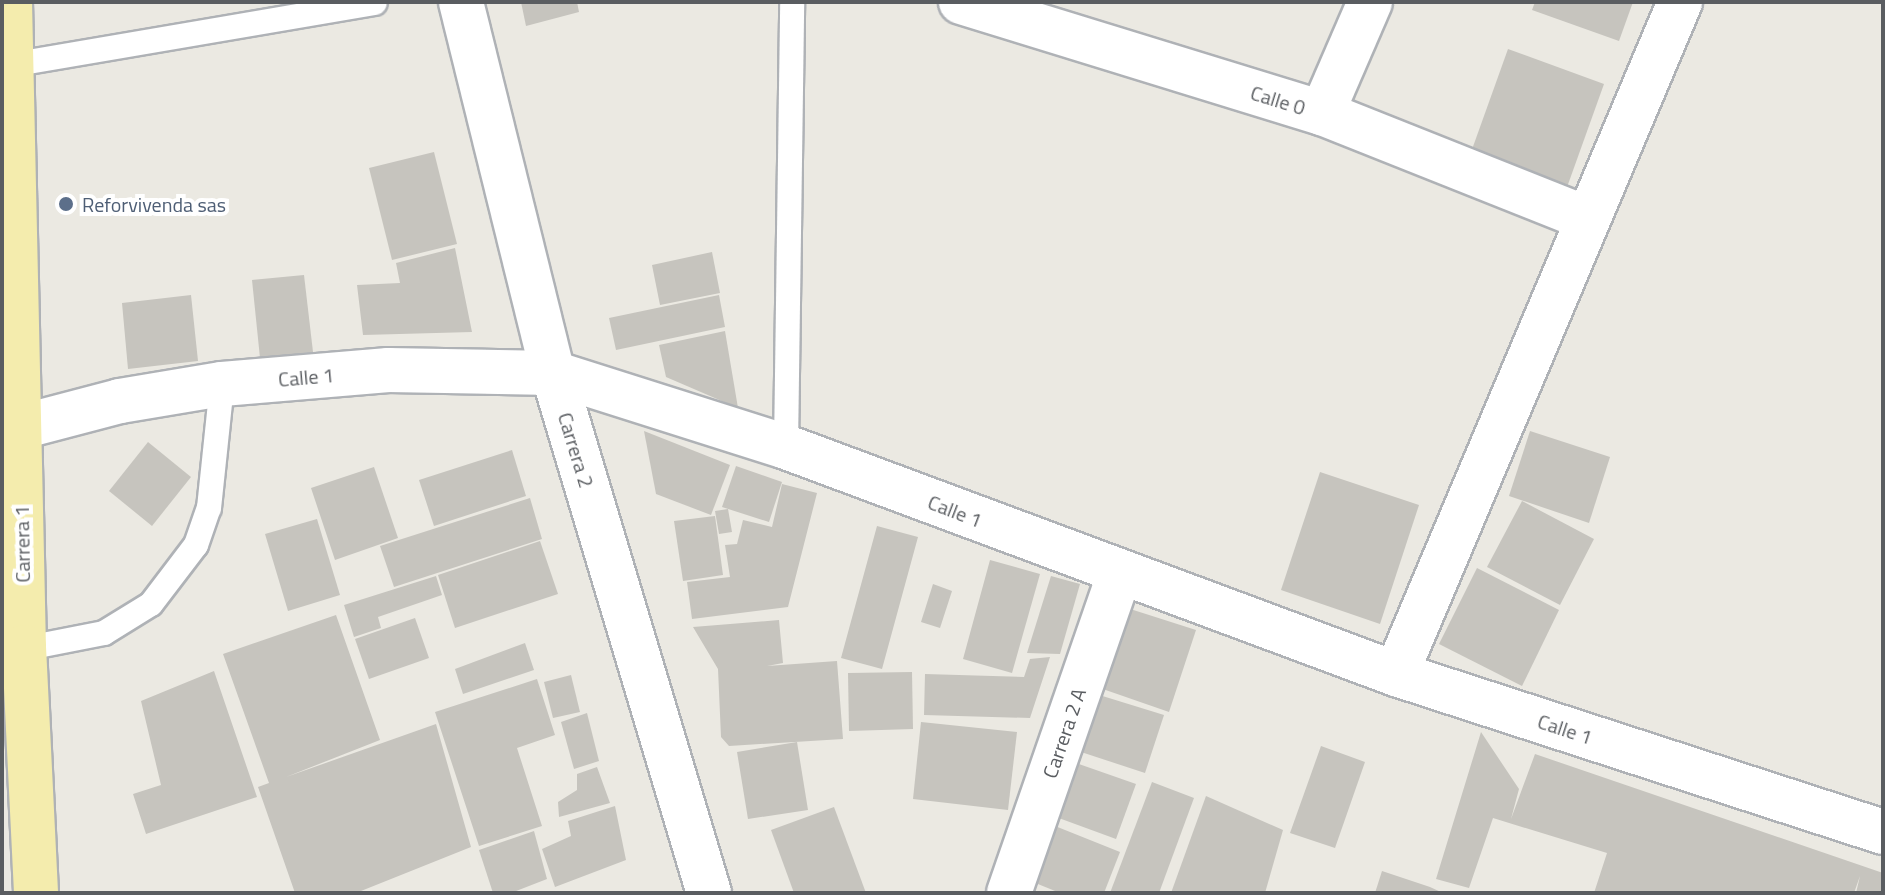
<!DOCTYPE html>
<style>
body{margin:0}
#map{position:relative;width:1885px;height:895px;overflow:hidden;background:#ebe9e2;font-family:"Titillium Web",sans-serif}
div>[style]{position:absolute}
.building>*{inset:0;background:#c6c4be}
.roads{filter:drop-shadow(2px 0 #afb2b6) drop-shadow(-2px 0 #afb2b6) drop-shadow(0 2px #afb2b6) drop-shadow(0 -2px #afb2b6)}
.lane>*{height:24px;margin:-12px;padding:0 12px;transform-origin:12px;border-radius:12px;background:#fff}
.street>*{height:44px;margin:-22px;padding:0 22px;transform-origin:22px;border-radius:22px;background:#fff}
.secondary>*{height:44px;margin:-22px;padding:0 22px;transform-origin:22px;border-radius:22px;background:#fff}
.primary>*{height:44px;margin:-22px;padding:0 22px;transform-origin:22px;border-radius:22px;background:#f4ecad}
.dots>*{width:22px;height:22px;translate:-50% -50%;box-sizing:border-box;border:4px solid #fff;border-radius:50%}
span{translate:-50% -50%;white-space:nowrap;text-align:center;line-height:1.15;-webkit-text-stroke:8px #fff;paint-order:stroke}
.street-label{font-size:20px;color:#5a5d61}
.service-label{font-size:20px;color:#4e5e75}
.left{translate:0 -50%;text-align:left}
.frame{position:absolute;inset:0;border:4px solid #5a5d61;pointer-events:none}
</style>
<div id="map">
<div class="building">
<div style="clip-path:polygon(521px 2px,577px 2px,579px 12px,526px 26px)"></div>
<div style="clip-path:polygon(1535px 2px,1633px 2px,1619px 41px,1532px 10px)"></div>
<div style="clip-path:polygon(1508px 49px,1604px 84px,1566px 190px,1470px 155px)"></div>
<div style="clip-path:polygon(434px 152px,457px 244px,392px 260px,369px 168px)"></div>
<div style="clip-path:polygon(455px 248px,472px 332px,363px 335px,357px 285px,400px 283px,396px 263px)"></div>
<div style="clip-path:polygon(712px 252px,720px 293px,660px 305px,652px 265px)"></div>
<div style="clip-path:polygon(304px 275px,313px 352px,260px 358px,252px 280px)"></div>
<div style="clip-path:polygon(191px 295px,198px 361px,128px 369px,122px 303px)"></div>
<div style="clip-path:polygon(719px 295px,725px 327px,616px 350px,609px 318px)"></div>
<div style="clip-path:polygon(725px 331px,738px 408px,666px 377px,659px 345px)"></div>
<div style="clip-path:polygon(644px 431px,730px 465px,711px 515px,656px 494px)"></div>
<div style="clip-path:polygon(1530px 431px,1610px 457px,1589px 523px,1509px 496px)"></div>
<div style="clip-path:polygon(148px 442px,191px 477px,152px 526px,109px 491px)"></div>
<div style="clip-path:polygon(512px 450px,526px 496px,434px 526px,419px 480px)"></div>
<div style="clip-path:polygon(736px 466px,782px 482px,769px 522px,722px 507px)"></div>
<div style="clip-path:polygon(374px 467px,398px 538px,335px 560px,311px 488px)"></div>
<div style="clip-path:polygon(1320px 472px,1419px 505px,1380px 624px,1281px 590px)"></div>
<div style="clip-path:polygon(782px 484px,817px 493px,788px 607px,692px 619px,687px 582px,730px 577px,725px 545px,737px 544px,743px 520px,772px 527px)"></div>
<div style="clip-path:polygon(530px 498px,542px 539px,394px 587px,380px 546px)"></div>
<div style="clip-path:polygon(1522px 501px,1594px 539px,1560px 605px,1487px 567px)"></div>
<div style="clip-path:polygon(728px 509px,732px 532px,719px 534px,715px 511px)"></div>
<div style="clip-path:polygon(715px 516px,723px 575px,683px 581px,674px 521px)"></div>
<div style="clip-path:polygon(317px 519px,340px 595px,288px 611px,265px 534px)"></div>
<div style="clip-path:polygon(877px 526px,918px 537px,882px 669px,841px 658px)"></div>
<div style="clip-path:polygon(540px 541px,558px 594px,455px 628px,438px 575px)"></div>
<div style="clip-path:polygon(990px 560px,1040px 574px,1012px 673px,963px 659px)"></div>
<div style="clip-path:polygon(1477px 568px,1559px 610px,1522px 686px,1439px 644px)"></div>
<div style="clip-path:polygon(436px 576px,442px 595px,378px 617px,381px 628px,354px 637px,344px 605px)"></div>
<div style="clip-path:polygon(1051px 576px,1080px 584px,1060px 654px,1027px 653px)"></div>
<div style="clip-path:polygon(933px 584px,952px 591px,940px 628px,921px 622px)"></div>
<div style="clip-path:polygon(1124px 607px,1196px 630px,1169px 712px,1097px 687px)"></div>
<div style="clip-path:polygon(336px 615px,380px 740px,286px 777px,436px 724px,471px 847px,356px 893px,295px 893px,258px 787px,269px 783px,223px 654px)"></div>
<div style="clip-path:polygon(415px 618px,429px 658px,369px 679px,355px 639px)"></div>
<div style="clip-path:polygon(779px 620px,783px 663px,767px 666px,837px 661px,843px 739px,729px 746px,721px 737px,718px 669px,693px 627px)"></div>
<div style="clip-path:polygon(525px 643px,534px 670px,463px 694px,455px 669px)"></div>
<div style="clip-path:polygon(1050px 657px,1030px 718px,924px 715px,925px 674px,1024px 677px,1030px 659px)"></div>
<div style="clip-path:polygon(214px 671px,257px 797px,146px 834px,133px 794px,161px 785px,141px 701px)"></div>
<div style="clip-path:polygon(912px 672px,913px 729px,849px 731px,848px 673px)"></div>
<div style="clip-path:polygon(571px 675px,580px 712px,553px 718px,544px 682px)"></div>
<div style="clip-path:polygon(537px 679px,555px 735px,517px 748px,542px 826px,479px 846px,435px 712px)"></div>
<div style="clip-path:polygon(1096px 694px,1164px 715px,1145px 773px,1078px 751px)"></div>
<div style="clip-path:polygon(587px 713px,599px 761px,574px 769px,561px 722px)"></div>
<div style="clip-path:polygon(921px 722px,1017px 732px,1008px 810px,913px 799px)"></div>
<div style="clip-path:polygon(1481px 732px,1519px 789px,1511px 819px,1535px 754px,1883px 873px,1883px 893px,1856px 893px,1860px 876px,1854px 893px,1594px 893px,1607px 853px,1493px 818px,1469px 888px,1436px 879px)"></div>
<div style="clip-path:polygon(797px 742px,808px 810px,748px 819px,737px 752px)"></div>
<div style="clip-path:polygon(1321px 746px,1365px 762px,1335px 848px,1290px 833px)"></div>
<div style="clip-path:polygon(1076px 763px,1136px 784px,1116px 839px,1056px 817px)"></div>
<div style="clip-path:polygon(597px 767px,610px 803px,559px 817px,558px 802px,577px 790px,577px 774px)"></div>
<div style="clip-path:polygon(1152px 782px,1194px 798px,1159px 893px,1110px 893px)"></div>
<div style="clip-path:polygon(1206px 796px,1283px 830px,1265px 893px,1171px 893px)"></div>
<div style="clip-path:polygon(615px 806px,626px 860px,555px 887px,542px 849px,571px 836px,568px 821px)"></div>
<div style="clip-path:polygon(834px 807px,866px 893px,794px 893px,771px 830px)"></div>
<div style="clip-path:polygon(1055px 826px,1120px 852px,1104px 893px,1060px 893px,1033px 882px)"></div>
<div style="clip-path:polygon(534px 831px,547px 879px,511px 893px,493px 893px,479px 850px)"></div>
<div style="clip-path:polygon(1382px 871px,1430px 887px,1443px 893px,1375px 893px)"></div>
</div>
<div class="roads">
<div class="lane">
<div style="left:11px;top:65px;width:369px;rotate:-9.7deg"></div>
<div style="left:786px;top:447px;width:442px;rotate:-89.2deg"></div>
<div style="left:2px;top:653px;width:104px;rotate:-11.1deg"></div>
<div style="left:104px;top:633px;width:55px;rotate:-31.7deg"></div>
<div style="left:151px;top:604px;width:74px;rotate:-52.7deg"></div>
<div style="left:196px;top:545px;width:39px;rotate:-71deg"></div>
<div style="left:209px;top:508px;width:125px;rotate:-84deg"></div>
</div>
<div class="street">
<div style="left:961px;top:2px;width:378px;rotate:17.1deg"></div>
<div style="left:1322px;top:113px;width:286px;rotate:21.7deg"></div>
<div style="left:1322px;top:113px;width:121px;rotate:-66.6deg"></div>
<div style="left:2px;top:432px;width:122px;rotate:-14.7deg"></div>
<div style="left:120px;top:401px;width:103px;rotate:-9.5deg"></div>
<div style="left:222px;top:384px;width:167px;rotate:-4.8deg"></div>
<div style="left:388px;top:370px;width:165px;rotate:1deg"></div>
<div style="left:553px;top:373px;width:244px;rotate:17.6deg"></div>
<div style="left:786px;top:447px;width:651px;rotate:20.41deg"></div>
<div style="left:1396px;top:674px;width:512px;rotate:17.97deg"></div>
<div style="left:1396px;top:674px;width:730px;rotate:-67.09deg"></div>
<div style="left:1009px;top:893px;width:339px;rotate:-70.9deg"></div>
</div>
<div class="secondary">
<div style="left:461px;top:2px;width:382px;rotate:76.1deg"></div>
<div style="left:553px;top:373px;width:543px;rotate:73.3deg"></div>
</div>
<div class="primary">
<div style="left:10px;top:2px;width:645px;rotate:88.76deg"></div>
<div style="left:24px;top:647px;width:246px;rotate:87.2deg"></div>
</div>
</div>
<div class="dots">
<div style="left:66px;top:204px;background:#5c6f8a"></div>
</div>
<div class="street-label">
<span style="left:1278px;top:100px;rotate:17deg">Calle 0</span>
<span style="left:306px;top:377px;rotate:-5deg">Calle 1</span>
<span style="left:576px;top:450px;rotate:73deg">Carrera 2</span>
<span style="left:955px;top:511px;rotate:21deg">Calle 1</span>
<span style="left:22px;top:544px;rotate:-91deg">Carrera 1</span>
<span style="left:1565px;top:729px;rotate:18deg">Calle 1</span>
<span style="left:1064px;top:733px;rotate:-71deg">Carrera 2 A</span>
</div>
<div class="service-label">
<span class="left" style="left:82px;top:204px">Reforvivenda sas</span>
</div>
<div class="frame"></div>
</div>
